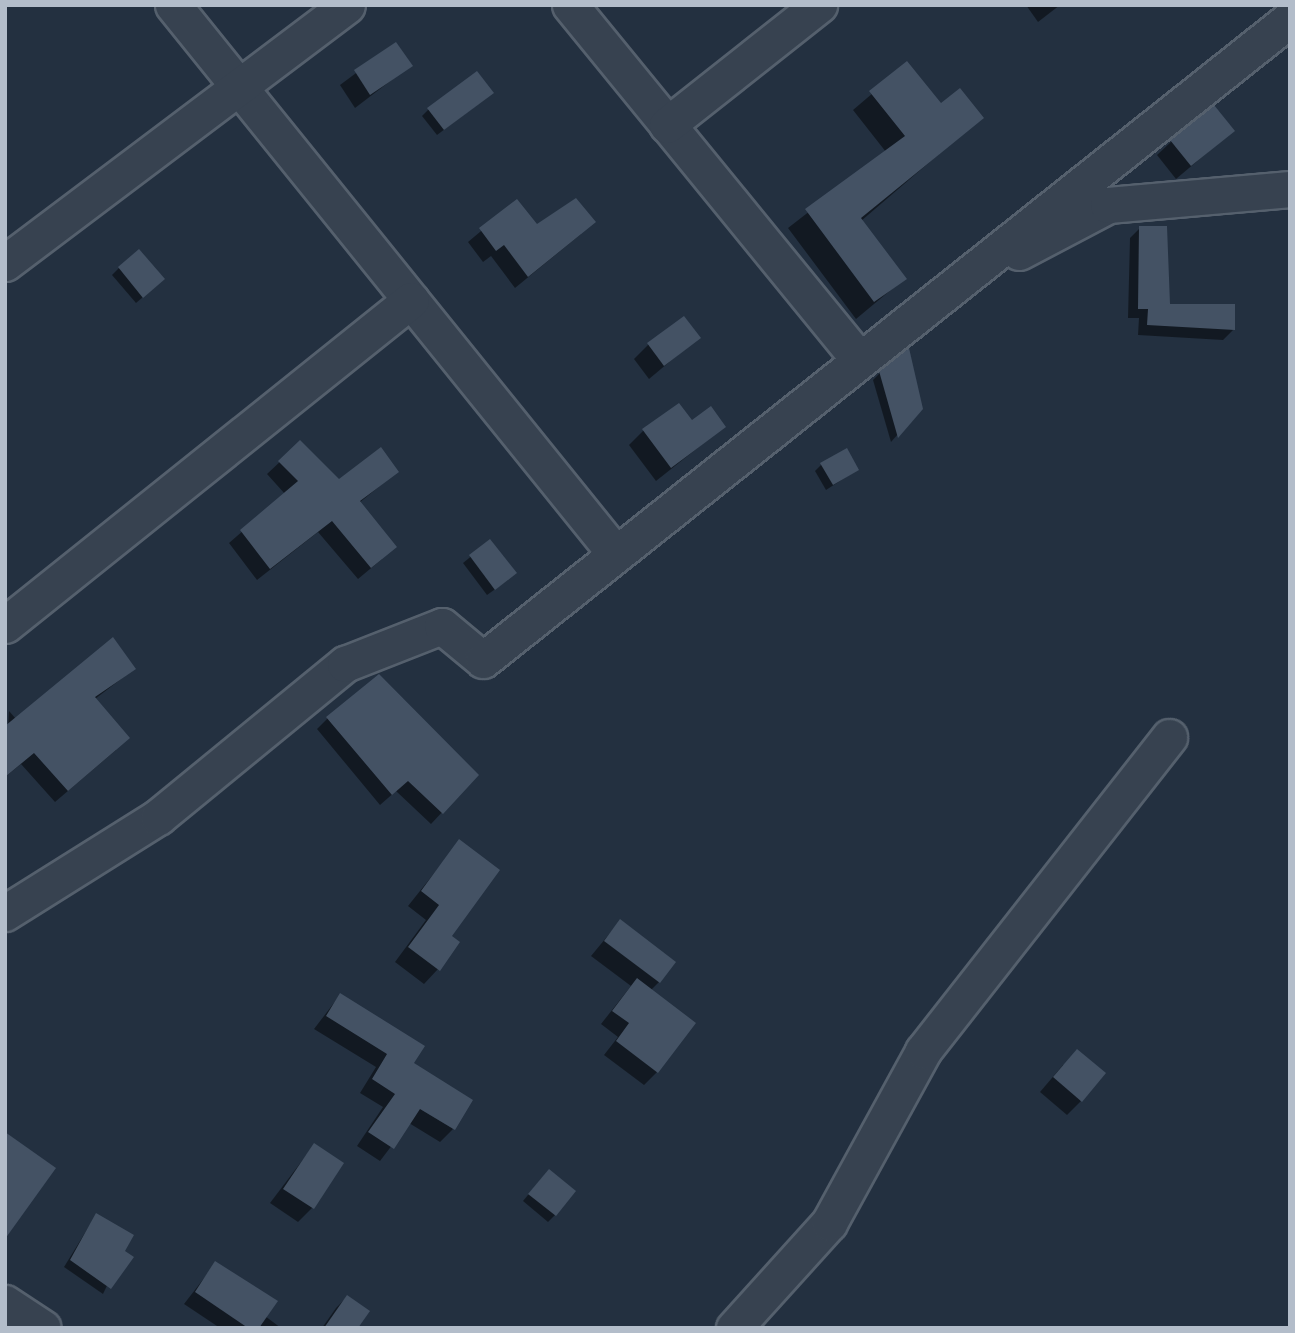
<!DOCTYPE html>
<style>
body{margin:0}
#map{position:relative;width:1295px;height:1333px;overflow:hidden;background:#233040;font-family:Karla,sans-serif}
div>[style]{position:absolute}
.shadow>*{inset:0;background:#0007}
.building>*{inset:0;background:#445264}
.roads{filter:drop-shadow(2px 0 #55606d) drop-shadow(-2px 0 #55606d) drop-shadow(0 2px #55606d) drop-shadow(0 -2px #55606d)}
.minor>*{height:35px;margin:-17.5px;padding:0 17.5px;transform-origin:17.5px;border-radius:17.5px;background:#374250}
span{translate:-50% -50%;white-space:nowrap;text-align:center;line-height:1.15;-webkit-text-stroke:5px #1c2735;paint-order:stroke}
.frame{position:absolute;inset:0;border:7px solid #b3bdca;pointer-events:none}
</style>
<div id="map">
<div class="shadow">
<div style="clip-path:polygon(1026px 5px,1060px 5px,1038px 22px)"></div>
<div style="clip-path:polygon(395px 44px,410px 66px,355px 108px,340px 85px)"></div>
<div style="clip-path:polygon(907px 64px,941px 106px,981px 118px,861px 221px,904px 279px,856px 319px,788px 228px,886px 152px,853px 110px)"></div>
<div style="clip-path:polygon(485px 99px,437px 135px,422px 116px,428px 110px)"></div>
<div style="clip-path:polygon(1233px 131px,1176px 179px,1157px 155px,1172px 141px)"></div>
<div style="clip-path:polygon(517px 201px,536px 227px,581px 234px,515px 288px,491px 256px,483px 262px,468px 242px)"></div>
<div style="clip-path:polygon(1140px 228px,1168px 306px,1233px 330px,1223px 340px,1138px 335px,1139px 318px,1128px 318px,1130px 238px)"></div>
<div style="clip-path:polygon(119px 268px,156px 286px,136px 303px,112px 275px)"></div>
<div style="clip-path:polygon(698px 338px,649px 379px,634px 359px,648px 345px)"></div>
<div style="clip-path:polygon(880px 373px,921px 408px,891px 442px,873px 380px)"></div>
<div style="clip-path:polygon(691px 423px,724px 427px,656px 481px,629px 445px,644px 430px)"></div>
<div style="clip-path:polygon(300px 443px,339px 481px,397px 472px,359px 503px,382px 559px,358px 579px,318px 532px,257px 580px,229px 543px,285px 494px,267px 474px)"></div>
<div style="clip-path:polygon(821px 465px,857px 470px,826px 490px,815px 471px)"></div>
<div style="clip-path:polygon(490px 541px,508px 580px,487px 595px,463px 563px)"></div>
<div style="clip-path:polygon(134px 669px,95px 699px,116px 750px,55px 802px,21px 764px,5px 777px,9px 711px,16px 719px)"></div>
<div style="clip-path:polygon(328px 718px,477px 775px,431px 824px,396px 791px,380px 805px,317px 729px)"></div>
<div style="clip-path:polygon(459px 842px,449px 936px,438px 969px,424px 984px,395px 962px,426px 920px,408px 906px)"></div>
<div style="clip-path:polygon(620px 921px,659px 982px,651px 990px,657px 1072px,644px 1085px,604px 1055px,618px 1037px,601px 1024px,631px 986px,591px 956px)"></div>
<div style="clip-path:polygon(340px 995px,412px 1064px,453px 1129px,440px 1142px,409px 1123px,380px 1161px,357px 1146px,383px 1107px,360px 1093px,376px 1067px,314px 1029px)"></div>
<div style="clip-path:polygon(1063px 1065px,1081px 1101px,1067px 1115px,1040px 1092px)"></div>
<div style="clip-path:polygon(314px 1145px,312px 1208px,298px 1222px,270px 1203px)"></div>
<div style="clip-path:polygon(542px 1178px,555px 1215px,548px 1222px,523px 1201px)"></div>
<div style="clip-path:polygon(96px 1215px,123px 1252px,103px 1294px,64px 1267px)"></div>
<div style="clip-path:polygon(215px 1264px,265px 1316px,281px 1328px,220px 1328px,184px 1304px)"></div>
<div style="clip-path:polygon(347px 1297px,356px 1328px,322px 1328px,336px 1308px)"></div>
</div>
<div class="building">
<div style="clip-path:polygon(396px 42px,413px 66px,370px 95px,354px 70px)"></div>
<div style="clip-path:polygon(907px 61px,941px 103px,960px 88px,984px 118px,861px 218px,907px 279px,874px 302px,805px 209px,905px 136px,869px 91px)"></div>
<div style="clip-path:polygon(477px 71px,494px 93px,444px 130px,427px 108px)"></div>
<div style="clip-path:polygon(1214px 105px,1235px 131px,1191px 166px,1170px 140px)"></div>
<div style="clip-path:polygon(576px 198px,596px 222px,528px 277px,504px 245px,496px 251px,479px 228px,517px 199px,537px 224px)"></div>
<div style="clip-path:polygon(1139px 226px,1167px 226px,1170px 304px,1235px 304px,1235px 330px,1147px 325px,1148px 309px,1138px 309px)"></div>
<div style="clip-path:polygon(139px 249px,165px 279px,143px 298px,118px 267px)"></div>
<div style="clip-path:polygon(684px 316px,701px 338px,664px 366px,647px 343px)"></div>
<div style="clip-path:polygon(909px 348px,923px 409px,898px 438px,879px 371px)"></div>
<div style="clip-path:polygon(679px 403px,692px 420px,711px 406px,726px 427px,671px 468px,642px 429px)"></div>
<div style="clip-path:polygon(300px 440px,339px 479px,381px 447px,399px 472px,360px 501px,397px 547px,371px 568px,332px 521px,270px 569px,240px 530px,298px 481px,278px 461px)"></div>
<div style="clip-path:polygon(847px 448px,859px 470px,833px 485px,820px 463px)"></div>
<div style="clip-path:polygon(490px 539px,517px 573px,495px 590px,469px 555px)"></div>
<div style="clip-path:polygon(113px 637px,136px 669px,95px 697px,130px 738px,68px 791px,34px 753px,5px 777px,5px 726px)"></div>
<div style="clip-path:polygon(379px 674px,479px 775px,443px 814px,408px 781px,392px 795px,326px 717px)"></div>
<div style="clip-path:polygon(459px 839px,500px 870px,452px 936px,460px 942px,440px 971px,408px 947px,439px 905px,421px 891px)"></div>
<div style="clip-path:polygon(620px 919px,676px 962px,660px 983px,604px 941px)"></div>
<div style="clip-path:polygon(637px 978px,696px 1023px,658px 1073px,616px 1041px,629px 1023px,612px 1011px)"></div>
<div style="clip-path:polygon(340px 993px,425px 1046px,414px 1063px,473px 1100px,455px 1130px,420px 1109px,394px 1149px,368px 1132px,395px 1094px,372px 1079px,387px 1054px,326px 1016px)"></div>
<div style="clip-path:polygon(1077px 1049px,1106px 1073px,1082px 1102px,1053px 1077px)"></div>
<div style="clip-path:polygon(5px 1132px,56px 1168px,5px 1239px)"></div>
<div style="clip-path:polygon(314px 1143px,344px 1163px,314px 1209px,283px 1189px)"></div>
<div style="clip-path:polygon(549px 1169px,576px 1191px,556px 1216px,528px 1194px)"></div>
<div style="clip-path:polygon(96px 1213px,134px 1235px,125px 1251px,134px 1257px,111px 1289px,70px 1260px)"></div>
<div style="clip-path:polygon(215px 1261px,278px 1301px,259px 1328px,248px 1328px,195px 1292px)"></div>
<div style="clip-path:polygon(347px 1295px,370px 1311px,358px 1328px,324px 1328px)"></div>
</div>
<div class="roads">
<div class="minor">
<div style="left:173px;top:5px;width:703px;rotate:51.12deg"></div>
<div style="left:570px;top:5px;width:456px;rotate:50.8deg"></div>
<div style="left:667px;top:125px;width:194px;rotate:-38.3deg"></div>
<div style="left:1019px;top:252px;width:101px;rotate:-27.8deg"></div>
<div style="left:1108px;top:205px;width:183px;rotate:-5deg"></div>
<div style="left:5px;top:263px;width:428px;rotate:-37deg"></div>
<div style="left:5px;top:625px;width:520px;rotate:-38.68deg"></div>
<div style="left:5px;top:913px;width:181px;rotate:-32.1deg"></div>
<div style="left:158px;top:817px;width:242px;rotate:-39.3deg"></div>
<div style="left:345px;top:664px;width:104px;rotate:-21.4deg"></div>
<div style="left:442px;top:626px;width:53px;rotate:39.7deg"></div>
<div style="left:483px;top:660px;width:1031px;rotate:-38.46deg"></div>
<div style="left:5px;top:1303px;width:45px;rotate:33.3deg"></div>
<div style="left:734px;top:1328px;width:142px;rotate:-47.9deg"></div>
<div style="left:829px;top:1223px;width:196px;rotate:-61.3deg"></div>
<div style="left:923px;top:1051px;width:399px;rotate:-51.9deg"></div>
</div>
</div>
<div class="frame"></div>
</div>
